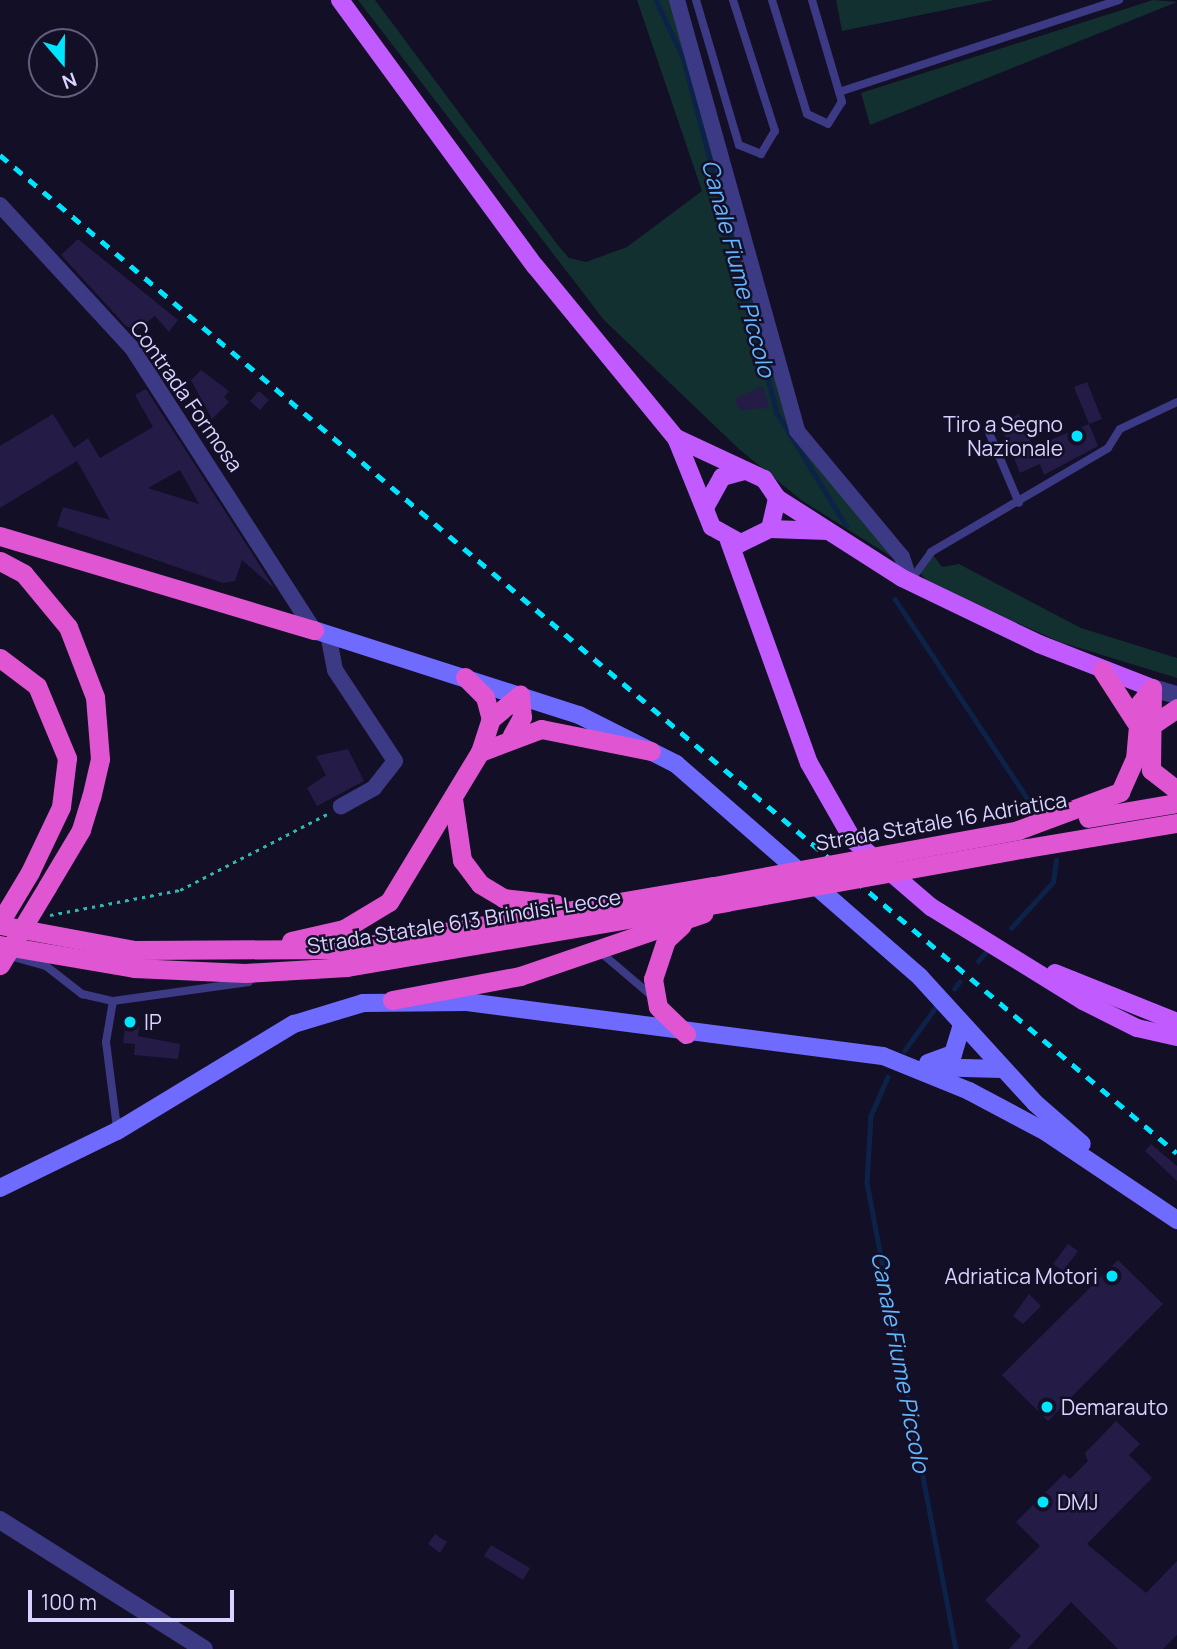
<!DOCTYPE html>
<style>
body{margin:0}
#map{position:relative;width:1177px;height:1649px;overflow:hidden;background:#130f26;font-family:Manrope,sans-serif}
div>[style]{position:absolute}
.green>*{inset:0;background:#12302f}
.stream>*{height:4.5px;margin:-2.25px;padding:0 2.25px;transform-origin:2.25px;border-radius:2.25px;background:#0c2248}
.building>*{inset:0;background:#241b47}
.path>*{height:2.5px;margin-top:-1.25px;transform-origin:0;background:repeating-linear-gradient(90deg,#2fb8b0 0 3.5px,transparent 0 8.5px)}
.service>*{height:8px;margin:-4px;padding:0 4px;transform-origin:4px;border-radius:4px;background:#3d3a85}
.minor>*{height:16px;margin:-8px;padding:0 8px;transform-origin:8px;border-radius:8px;background:#3d3a85}
.tertiary>*{height:18px;margin:-9px;padding:0 9px;transform-origin:9px;border-radius:9px;background:#3d3a85}
.secondary>*{height:18px;margin:-9px;padding:0 9px;transform-origin:9px;border-radius:9px;background:#6f6bff}
.primary>*{height:18px;margin:-9px;padding:0 9px;transform-origin:9px;border-radius:9px;background:#c25bff}
.trunk>*{height:19px;margin:-9.5px;padding:0 9.5px;transform-origin:9.5px;border-radius:9.5px;background:#e055d1}
.rail>*{height:4.5px;margin-top:-2.25px;transform-origin:0;background:repeating-linear-gradient(90deg,#00e5ff 0 10px,transparent 0 19px)}
.trunk-bridge>*{height:19px;margin:-9.5px;padding:0 9.5px;transform-origin:9.5px;border-radius:9.5px;background:#e055d1}
.dots>*{width:19px;height:19px;translate:-50% -50%;box-sizing:border-box;border:4px solid #130f26;border-radius:50%}
span{translate:-50% -50%;white-space:nowrap;text-align:center;line-height:1.15;-webkit-text-stroke:5px #130f26;paint-order:stroke}
.street-label{font-size:21px;color:#d9d4ff}
.poi-label{font-size:21px;color:#d9d4ff}
.right{translate:-100% -50%;text-align:right}
.left{translate:0 -50%;text-align:left}
.water-label{font-size:23px;color:#62b6ff;font-style:italic}
.north{position:absolute;left:28px;top:28px;width:70px;height:70px;box-sizing:border-box;background:#130f26;border:2px solid #625e7d;border-radius:50%;rotate:160deg;font-size:19px;font-weight:700;line-height:28px;text-align:center;color:#d9d4ff}
.north::after{content:'';display:block;margin:auto;width:24px;height:32px;background:#00e5ff;clip-path:polygon(50% 0,100% 100%,50% 72%,0 100%)}
.scale{position:absolute;left:28px;top:1590px;width:206px;height:32px;box-sizing:border-box;border:4px solid #d9d4ff;border-top:0;padding-left:9px;font-size:21px;line-height:24px;white-space:nowrap;color:#d9d4ff;-webkit-text-stroke:5px #130f26;paint-order:stroke}
</style>
<div id="map">
<div class="green">
<div style="clip-path:polygon(358px 0,375px 0,557px 244px,569px 258px,586px 262px,627px 247px,702px 191px,637px 0,671px 0,785px 403px,895px 559px,801px 500px,739px 449px,604px 320px)"></div>
<div style="clip-path:polygon(836px 0,994px 0,842px 31px)"></div>
<div style="clip-path:polygon(1153px 0,1177px 2px,870px 125px,861px 93px)"></div>
<div style="clip-path:polygon(933px 555px,942px 567px,959px 564px,1081px 628px,1177px 658px,1177px 678px,1060px 642px,929px 583px,919px 572px)"></div>
</div>
<div class="stream">
<div style="left:656px;top:0;width:63px;rotate:64.7deg"></div>
<div style="left:683px;top:57px;width:368px;rotate:75.2deg"></div>
<div style="left:777px;top:413px;width:132px;rotate:58.4deg"></div>
<div style="left:895px;top:599px;width:255px;rotate:56.4deg"></div>
<div style="left:1011px;top:928px;width:62px;rotate:-47.6deg"></div>
<div style="left:1053px;top:882px;width:22px;rotate:-82deg"></div>
<div style="left:978px;top:961px;width:11px;rotate:-49deg"></div>
<div style="left:954px;top:989px;width:9px;rotate:-54deg"></div>
<div style="left:904px;top:1051px;width:53px;rotate:-54.2deg"></div>
<div style="left:888px;top:1077px;width:43px;rotate:113.6deg"></div>
<div style="left:871px;top:1116px;width:67px;rotate:93.4deg"></div>
<div style="left:867px;top:1183px;width:474px;rotate:79.2deg"></div>
</div>
<div class="building">
<div style="clip-path:polygon(78px 239px,178px 320px,169px 332px,155px 316px,135px 331px,125px 325px,61px 255px)"></div>
<div style="clip-path:polygon(201px 370px,229px 391px,224px 397px,229px 402px,212px 419px,191px 380px)"></div>
<div style="clip-path:polygon(1087px 382px,1102px 419px,1089px 424px,1074px 387px)"></div>
<div style="clip-path:polygon(763px 386px,769px 408px,739px 410px,735px 399px)"></div>
<div style="clip-path:polygon(evenodd,146px 389px,275px 589px,242px 560px,235px 581px,223px 583px,57px 526px,63px 507px,110px 520px,77px 461px,0 508px,0 446px,53px 414px,74px 448px,88px 438px,100px 458px,153px 427px,135px 395px,146px 389px,180px 470px,199px 504px,148px 488px,180px 470px)"></div>
<div style="clip-path:polygon(259px 391px,269px 400px,260px 410px,250px 401px)"></div>
<div style="clip-path:polygon(1019px 414px,1033px 447px,1089px 424px,1098px 446px,1044px 475px,1040px 464px,1020px 473px,1000px 424px)"></div>
<div style="clip-path:polygon(348px 749px,364px 781px,317px 806px,307px 788px,326px 775px,316px 756px)"></div>
<div style="clip-path:polygon(126px 1018px,140px 1019px,138px 1036px,180px 1044px,178px 1059px,134px 1055px,135px 1044px,123px 1043px)"></div>
<div style="clip-path:polygon(1151px 1144px,1177px 1166px,1177px 1181px,1145px 1151px)"></div>
<div style="clip-path:polygon(1068px 1244px,1078px 1251px,1063px 1271px,1053px 1264px)"></div>
<div style="clip-path:polygon(1118px 1260px,1163px 1304px,1048px 1421px,1002px 1375px)"></div>
<div style="clip-path:polygon(1029px 1294px,1041px 1306px,1023px 1324px,1013px 1316px)"></div>
<div style="clip-path:polygon(1116px 1421px,1140px 1444px,1129px 1455px,1152px 1478px,1087px 1544px,1146px 1593px,1177px 1561px,1177px 1635px,1163px 1649px,1118px 1649px,1071px 1602px,1027px 1649px,1009px 1649px,1021px 1636px,985px 1600px,1040px 1546px,1016px 1522px,1064px 1474px,1070px 1479px,1088px 1461px,1085px 1453px)"></div>
<div style="clip-path:polygon(435px 1534px,447px 1542px,440px 1553px,428px 1544px)"></div>
<div style="clip-path:polygon(491px 1545px,530px 1568px,523px 1580px,484px 1556px)"></div>
</div>
<div class="path">
<div style="left:50px;top:915px;width:132px;rotate:-10.9deg"></div>
<div style="left:180px;top:890px;width:168px;rotate:-27.3deg"></div>
</div>
<div class="service">
<div style="left:696px;top:0;width:151px;rotate:73.5deg"></div>
<div style="left:739px;top:145px;width:24px;rotate:22deg"></div>
<div style="left:761px;top:154px;width:27px;rotate:-59deg"></div>
<div style="left:775px;top:131px;width:138px;rotate:-107.8deg"></div>
<div style="left:772px;top:0;width:119px;rotate:72.9deg"></div>
<div style="left:807px;top:114px;width:23px;rotate:25deg"></div>
<div style="left:828px;top:124px;width:26px;rotate:-58deg"></div>
<div style="left:842px;top:102px;width:106px;rotate:-106.4deg"></div>
<div style="left:839px;top:92px;width:295px;rotate:-18.2deg"></div>
<div style="left:988px;top:430px;width:79px;rotate:67deg"></div>
<div style="left:911px;top:580px;width:34px;rotate:-54deg"></div>
<div style="left:931px;top:552px;width:205px;rotate:-30.4deg"></div>
<div style="left:1108px;top:448px;width:22px;rotate:-58deg"></div>
<div style="left:1120px;top:429px;width:63px;rotate:-25.3deg"></div>
<div style="left:599px;top:951px;width:71px;rotate:40.4deg"></div>
<div style="left:6px;top:955px;width:41px;rotate:15.4deg"></div>
<div style="left:46px;top:966px;width:46px;rotate:37.9deg"></div>
<div style="left:82px;top:994px;width:32px;rotate:13deg"></div>
<div style="left:113px;top:1001px;width:137px;rotate:-8deg"></div>
<div style="left:113px;top:1001px;width:42px;rotate:99.7deg"></div>
<div style="left:106px;top:1042px;width:87px;rotate:82.7deg"></div>
</div>
<div class="minor">
<div style="left:677px;top:0;width:447px;rotate:74.4deg"></div>
<div style="left:797px;top:431px;width:164px;rotate:50.2deg"></div>
<div style="left:902px;top:557px;width:26px;rotate:72deg"></div>
<div style="left:0;top:205px;width:195px;rotate:47.3deg"></div>
<div style="left:132px;top:348px;width:336px;rotate:57.2deg"></div>
<div style="left:328px;top:634px;width:37px;rotate:79deg"></div>
<div style="left:335px;top:670px;width:109px;rotate:56.6deg"></div>
<div style="left:395px;top:761px;width:34px;rotate:128deg"></div>
<div style="left:374px;top:788px;width:38px;rotate:151deg"></div>
</div>
<div class="tertiary">
<div style="left:1152px;top:688px;width:26px;rotate:16deg"></div>
<div style="left:0;top:1520px;width:241px;rotate:32.3deg"></div>
</div>
<div class="secondary">
<div style="left:314px;top:630px;width:278px;rotate:17.8deg"></div>
<div style="left:579px;top:715px;width:109px;rotate:26.8deg"></div>
<div style="left:676px;top:764px;width:324px;rotate:41.1deg"></div>
<div style="left:920px;top:977px;width:171px;rotate:47.6deg"></div>
<div style="left:1035px;top:1103px;width:62px;rotate:41.1deg"></div>
<div style="left:928px;top:1063px;width:27px;rotate:-20deg"></div>
<div style="left:953px;top:1054px;width:31px;rotate:-73deg"></div>
<div style="left:927px;top:1067px;width:75px;rotate:1.5deg"></div>
<div style="left:0;top:1188px;width:130px;rotate:-26deg"></div>
<div style="left:117px;top:1131px;width:207px;rotate:-31.2deg"></div>
<div style="left:294px;top:1024px;width:72px;rotate:-16.9deg"></div>
<div style="left:363px;top:1003px;width:104px;rotate:-0.6deg"></div>
<div style="left:467px;top:1002px;width:419px;rotate:7.4deg"></div>
<div style="left:883px;top:1056px;width:93px;rotate:22.1deg"></div>
<div style="left:969px;top:1091px;width:87px;rotate:28deg"></div>
<div style="left:1046px;top:1132px;width:158px;rotate:33.9deg"></div>
</div>
<div class="primary">
<div style="left:340px;top:0;width:330px;rotate:53.8deg"></div>
<div style="left:535px;top:266px;width:222px;rotate:50.7deg"></div>
<div style="left:676px;top:438px;width:96px;rotate:68deg"></div>
<div style="left:712px;top:527px;width:33px;rotate:29deg"></div>
<div style="left:741px;top:543px;width:32px;rotate:-26deg"></div>
<div style="left:770px;top:529px;width:32px;rotate:-77deg"></div>
<div style="left:777px;top:498px;width:23px;rotate:-124deg"></div>
<div style="left:764px;top:479px;width:97px;rotate:-155deg"></div>
<div style="left:777px;top:498px;width:148px;rotate:32.6deg"></div>
<div style="left:902px;top:578px;width:152px;rotate:25.7deg"></div>
<div style="left:1039px;top:644px;width:121px;rotate:21.3deg"></div>
<div style="left:706px;top:506px;width:33px;rotate:-61deg"></div>
<div style="left:722px;top:477px;width:23px;rotate:-15deg"></div>
<div style="left:770px;top:529px;width:58px;rotate:2deg"></div>
<div style="left:729px;top:541px;width:236px;rotate:70.2deg"></div>
<div style="left:809px;top:763px;width:89px;rotate:60.3deg"></div>
<div style="left:853px;top:840px;width:103px;rotate:40.7deg"></div>
<div style="left:931px;top:907px;width:179px;rotate:31.7deg"></div>
<div style="left:1083px;top:1001px;width:60px;rotate:26.6deg"></div>
<div style="left:1137px;top:1028px;width:41px;rotate:12.7deg"></div>
<div style="left:1055px;top:973px;width:131px;rotate:21.9deg"></div>
</div>
<div class="trunk">
<div style="left:0;top:536px;width:328px;rotate:16.7deg"></div>
<div style="left:0;top:561px;width:27px;rotate:28deg"></div>
<div style="left:24px;top:574px;width:69px;rotate:50.3deg"></div>
<div style="left:68px;top:627px;width:75px;rotate:68.9deg"></div>
<div style="left:95px;top:697px;width:62px;rotate:85.4deg"></div>
<div style="left:100px;top:759px;width:39px;rotate:103deg"></div>
<div style="left:91px;top:797px;width:34px;rotate:107deg"></div>
<div style="left:81px;top:830px;width:66px;rotate:120.8deg"></div>
<div style="left:0;top:658px;width:46px;rotate:37.1deg"></div>
<div style="left:37px;top:686px;width:78px;rotate:67.4deg"></div>
<div style="left:67px;top:758px;width:49px;rotate:97deg"></div>
<div style="left:61px;top:807px;width:72px;rotate:115.5deg"></div>
<div style="left:1102px;top:670px;width:61px;rotate:57.1deg"></div>
<div style="left:465px;top:677px;width:28px;rotate:45deg"></div>
<div style="left:485px;top:697px;width:23px;rotate:75deg"></div>
<div style="left:1152px;top:688px;width:82px;rotate:90.7deg"></div>
<div style="left:1151px;top:770px;width:33px;rotate:38deg"></div>
<div style="left:1155px;top:723px;width:27px;rotate:-34deg"></div>
<div style="left:480px;top:752px;width:65px;rotate:-20.7deg"></div>
<div style="left:541px;top:729px;width:112px;rotate:11.3deg"></div>
<div style="left:453px;top:799px;width:62px;rotate:81.6deg"></div>
<div style="left:462px;top:860px;width:30px;rotate:53deg"></div>
<div style="left:480px;top:884px;width:27px;rotate:31deg"></div>
<div style="left:503px;top:898px;width:53px;rotate:6.5deg"></div>
<div style="left:1088px;top:818px;width:90px;rotate:-9.6deg"></div>
<div style="left:1018px;top:830px;width:109px;rotate:-20.4deg"></div>
<div style="left:1120px;top:792px;width:36px;rotate:-66deg"></div>
<div style="left:1135px;top:759px;width:56px;rotate:-84.9deg"></div>
<div style="left:1140px;top:703px;width:19px;rotate:-51deg"></div>
<div style="left:1027px;top:848px;width:152px;rotate:-9.5deg"></div>
<div style="left:0;top:925px;width:137px;rotate:10.5deg"></div>
<div style="left:135px;top:950px;width:210px;rotate:-0.3deg"></div>
<div style="left:345px;top:949px;width:374px;rotate:-9.7deg"></div>
<div style="left:682px;top:925px;width:22px;rotate:137deg"></div>
<div style="left:666px;top:940px;width:41px;rotate:108.4deg"></div>
<div style="left:653px;top:979px;width:28px;rotate:80deg"></div>
<div style="left:658px;top:1007px;width:39px;rotate:44deg"></div>
<div style="left:291px;top:941px;width:54px;rotate:-12.8deg"></div>
<div style="left:344px;top:929px;width:52px;rotate:-31deg"></div>
<div style="left:389px;top:902px;width:175px;rotate:-58.8deg"></div>
<div style="left:480px;top:752px;width:35px;rotate:-72deg"></div>
<div style="left:491px;top:719px;width:38px;rotate:-40deg"></div>
<div style="left:520px;top:695px;width:22px;rotate:85deg"></div>
<div style="left:522px;top:717px;width:21px;rotate:119deg"></div>
<div style="left:0;top:945px;width:136px;rotate:9.7deg"></div>
<div style="left:134px;top:968px;width:111px;rotate:2.6deg"></div>
<div style="left:245px;top:973px;width:102px;rotate:-3.4deg"></div>
<div style="left:347px;top:967px;width:385px;rotate:-9.7deg"></div>
<div style="left:392px;top:1000px;width:130px;rotate:-10.6deg"></div>
<div style="left:520px;top:976px;width:194px;rotate:-18.9deg"></div>
</div>
<div class="rail">
<div style="left:0;top:155px;width:1543px;rotate:40.3deg"></div>
</div>
<div class="trunk-bridge">
<div style="left:714px;top:886px;width:309px;rotate:-10.4deg"></div>
<div style="left:726px;top:902px;width:306px;rotate:-10.2deg"></div>
<div style="left:0;top:922px;width:58px;rotate:-59deg"></div>
<div style="left:0;top:965px;width:91px;rotate:-58.9deg"></div>
</div>
<div class="dots">
<div style="left:1077px;top:436px;background:#00e5ff"></div>
<div style="left:130px;top:1022px;background:#00e5ff"></div>
<div style="left:1112px;top:1276px;background:#00e5ff"></div>
<div style="left:1047px;top:1407px;background:#00e5ff"></div>
<div style="left:1043px;top:1502px;background:#00e5ff"></div>
</div>
<div class="street-label">
<span style="left:187px;top:396px;rotate:55deg">Contrada Formosa</span>
<span style="left:941px;top:821px;rotate:-10deg">Strada Statale 16 Adriatica</span>
<span style="left:464px;top:921px;rotate:-9deg">Strada Statale 613 Brindisi-Lecce</span>
</div>
<div class="poi-label">
<span class="right" style="left:1063px;top:436px">Tiro a Segno<br>Nazionale</span>
<span class="left" style="left:144px;top:1022px">IP</span>
<span class="right" style="left:1098px;top:1276px">Adriatica Motori</span>
<span class="left" style="left:1061px;top:1407px">Demarauto</span>
<span class="left" style="left:1057px;top:1502px">DMJ</span>
</div>
<div class="water-label">
<span style="left:739px;top:268px;rotate:75deg">Canale Fiume Piccolo</span>
<span style="left:901px;top:1362px;rotate:79deg">Canale Fiume Piccolo</span>
</div>
<div class="north">N</div>
<div class="scale">100 m</div>
</div>
